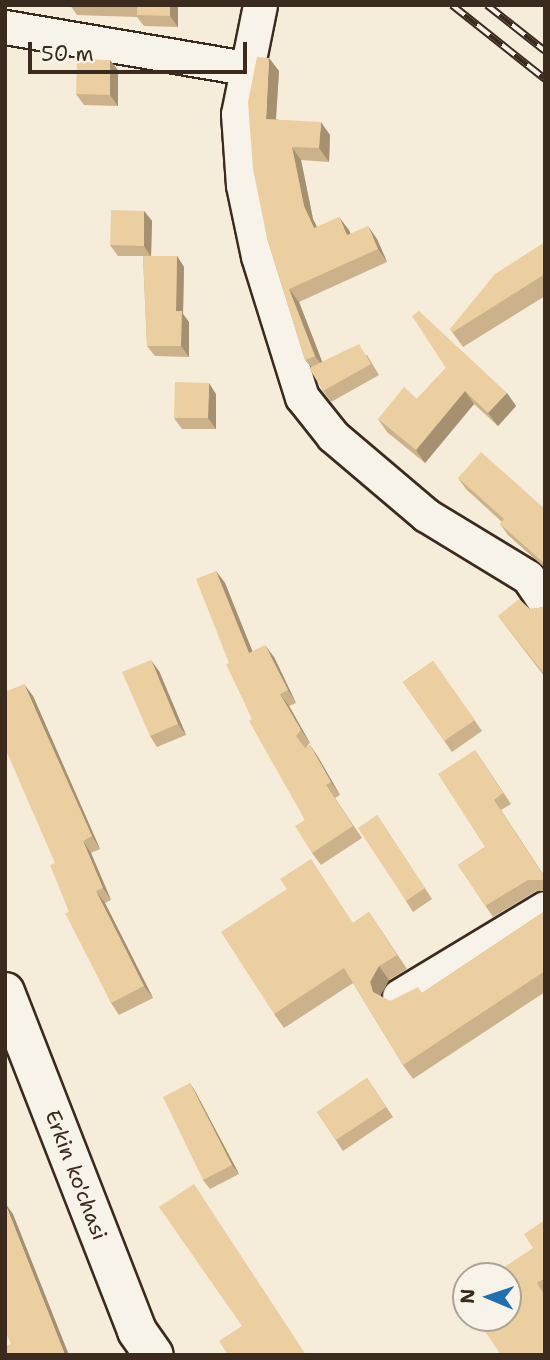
<!DOCTYPE html>
<style>
body{margin:0}
#map{position:relative;width:550px;height:1360px;overflow:hidden;background:#f5ecda;font-family:"Shantell Sans",sans-serif}
div>[style]{position:absolute}
.roads{filter:drop-shadow(2px 0 #3b2a1e) drop-shadow(-2px 0 #3b2a1e) drop-shadow(0 2px #3b2a1e) drop-shadow(0 -2px #3b2a1e)}
.minor>*{height:33px;margin:-16.5px;padding:0 16.5px;transform-origin:16.5px;border-radius:16.5px;background:#f7f3e8}
.secondary>*{height:38px;margin:-19px;padding:0 19px;transform-origin:19px;border-radius:19px;background:#f7f3e8}
.rail>*{height:8px;margin-top:-4px;transform-origin:0;background:repeating-linear-gradient(90deg,#f7f3e8 0 16px,#3b2a1e 0 32px);box-sizing:border-box;border-block:2px solid #3b2a1e}
.wall>*{inset:0;background:#cbb28a}
.shaded-wall>*{inset:0;background:#a59170}
.building>*{inset:0;background:#eccfa0}
span{translate:-50% -50%;white-space:nowrap;text-align:center;line-height:1.15;-webkit-text-stroke:7px #f7f3e8;paint-order:stroke}
.street-label{font-size:21px;color:#3b2a1e}
.frame{position:absolute;inset:0;border:7px solid #3b2a1e;pointer-events:none}
.north{position:absolute;left:452px;top:1262px;width:70px;height:70px;box-sizing:border-box;background:#f7f3e8;border:2px solid #aca397;border-radius:50%;rotate:272deg;font-size:19px;font-weight:700;line-height:28px;text-align:center;color:#3b2a1e}
.north::after{content:'';display:block;margin:auto;width:24px;height:32px;background:#1f6fb2;clip-path:polygon(50% 0,100% 100%,50% 72%,0 100%)}
.scale{position:absolute;left:28px;top:42px;width:219px;height:32px;box-sizing:border-box;border:4px solid #3b2a1e;border-top:0;padding-left:9px;font-size:21px;line-height:24px;white-space:nowrap;color:#3b2a1e;-webkit-text-stroke:5px #f7f3e8;paint-order:stroke}
</style>
<div id="map">
<div class="roads">
<div class="minor">
<div style="left:260px;top:5px;width:111px;rotate:101.4deg"></div>
<div style="left:238px;top:114px;width:71px;rotate:86deg"></div>
<div style="left:243px;top:185px;width:73px;rotate:78.1deg"></div>
<div style="left:258px;top:256px;width:148px;rotate:72.7deg"></div>
<div style="left:302px;top:397px;width:50px;rotate:51.5deg"></div>
<div style="left:333px;top:436px;width:122px;rotate:40.3deg"></div>
<div style="left:426px;top:515px;width:119px;rotate:31.3deg"></div>
<div style="left:528px;top:577px;width:30px;rotate:56deg"></div>
<div style="left:5px;top:27px;width:243px;rotate:9.7deg"></div>
<div style="left:399px;top:996px;width:170px;rotate:-31.1deg"></div>
</div>
<div class="secondary">
<div style="left:5px;top:992px;width:364px;rotate:68.7deg"></div>
<div style="left:137px;top:1331px;width:29px;rotate:55deg"></div>
</div>
</div>
<div class="rail">
<div style="left:452px;top:5px;width:119px;rotate:38.5deg"></div>
<div style="left:487px;top:5px;width:74px;rotate:38.4deg"></div>
</div>
<div class="wall">
<div style="clip-path:polygon(70px 5px,178px 5px,178px 27px,144px 26px,137px 17px,77px 15px)"></div>
<div style="clip-path:polygon(269px 58px,279px 71px,276px 119px,330px 135px,329px 162px,301px 160px,313px 219px,317px 227px,349px 230px,350px 234px,377px 239px,387px 262px,299px 302px,322px 362px,367px 355px,379px 375px,331px 402px,323px 391px,311px 367px,305px 360px,267px 238px)"></div>
<div style="clip-path:polygon(118px 70px,118px 106px,84px 105px,76px 94px)"></div>
<div style="clip-path:polygon(144px 211px,152px 221px,151px 256px,177px 256px,184px 267px,183px 314px,189px 322px,189px 357px,155px 356px,147px 346px,143px 256px,118px 256px,110px 245px)"></div>
<div style="clip-path:polygon(545px 242px,545px 296px,463px 347px,450px 329px)"></div>
<div style="clip-path:polygon(446px 368px,507px 393px,516px 406px,498px 426px,474px 404px,425px 463px,387px 432px,378px 419px,417px 399px)"></div>
<div style="clip-path:polygon(216px 394px,216px 429px,182px 429px,174px 418px)"></div>
<div style="clip-path:polygon(458px 478px,545px 509px,545px 568px,508px 535px,500px 524px,502px 522px,466px 489px)"></div>
<div style="clip-path:polygon(216px 571px,225px 583px,252px 651px,274px 657px,296px 703px,289px 706px,310px 743px,306px 747px,310px 745px,318px 757px,340px 795px,335px 798px,362px 838px,321px 865px,312px 853px,305px 820px,252px 719px,229px 663px)"></div>
<div style="clip-path:polygon(545px 607px,545px 677px,498px 616px,530px 609px)"></div>
<div style="clip-path:polygon(433px 661px,482px 731px,452px 752px,403px 682px)"></div>
<div style="clip-path:polygon(159px 671px,186px 735px,157px 747px,150px 736px)"></div>
<div style="clip-path:polygon(33px 696px,100px 849px,91px 853px,111px 900px,105px 903px,153px 998px,119px 1015px,111px 1003px,69px 912px,55px 863px)"></div>
<div style="clip-path:polygon(475px 750px,511px 804px,501px 810px,545px 877px,545px 891px,536px 891px,493px 917px,458px 865px,485px 847px)"></div>
<div style="clip-path:polygon(377px 815px,432px 899px,413px 912px,406px 901px)"></div>
<div style="clip-path:polygon(287px 889px,353px 923px,369px 912px,407px 969px,389px 980px,380px 996px,390px 1001px,422px 993px,545px 911px,545px 992px,413px 1079px,403px 1065px,353px 983px,284px 1028px,274px 1014px)"></div>
<div style="clip-path:polygon(367px 1078px,393px 1117px,343px 1151px,317px 1112px)"></div>
<div style="clip-path:polygon(190px 1083px,196px 1093px,239px 1174px,210px 1189px,203px 1180px)"></div>
<div style="clip-path:polygon(545px 1220px,545px 1355px,533px 1248px)"></div>
</div>
<div class="shaded-wall">
<div style="clip-path:polygon(170px 5px,178px 5px,178px 27px,170px 16px)"></div>
<div style="clip-path:polygon(269px 58px,279px 71px,275px 132px,266px 119px)"></div>
<div style="clip-path:polygon(110px 60px,118px 70px,118px 106px,110px 95px)"></div>
<div style="clip-path:polygon(321px 122px,330px 135px,329px 162px,319px 148px)"></div>
<div style="clip-path:polygon(292px 147px,301px 160px,313px 219px,324px 242px,314px 228px,304px 206px)"></div>
<div style="clip-path:polygon(144px 211px,152px 221px,151px 257px,144px 246px)"></div>
<div style="clip-path:polygon(339px 217px,349px 230px,357px 248px,347px 235px)"></div>
<div style="clip-path:polygon(368px 226px,377px 239px,387px 262px,378px 249px)"></div>
<div style="clip-path:polygon(177px 256px,184px 267px,183px 314px,189px 322px,189px 357px,181px 346px,176px 311px)"></div>
<div style="clip-path:polygon(289px 289px,299px 302px,325px 369px,315px 356px)"></div>
<div style="clip-path:polygon(209px 383px,216px 394px,216px 429px,208px 418px)"></div>
<div style="clip-path:polygon(465px 391px,474px 404px,425px 463px,416px 450px)"></div>
<div style="clip-path:polygon(507px 393px,516px 406px,498px 426px,488px 413px)"></div>
<div style="clip-path:polygon(216px 571px,225px 583px,258px 665px,249px 653px)"></div>
<div style="clip-path:polygon(265px 645px,274px 657px,296px 703px,288px 690px)"></div>
<div style="clip-path:polygon(151px 660px,159px 671px,186px 735px,178px 724px)"></div>
<div style="clip-path:polygon(24px 684px,33px 696px,100px 849px,92px 836px)"></div>
<div style="clip-path:polygon(280px 694px,289px 706px,310px 743px,301px 730px)"></div>
<div style="clip-path:polygon(310px 745px,318px 757px,340px 795px,331px 782px)"></div>
<div style="clip-path:polygon(83px 841px,91px 853px,111px 900px,103px 888px)"></div>
<div style="clip-path:polygon(96px 891px,105px 903px,153px 998px,144px 986px)"></div>
<div style="clip-path:polygon(379px 966px,389px 980px,380px 996px,373px 992px,370px 982px)"></div>
<div style="clip-path:polygon(190px 1083px,196px 1093px,239px 1174px,232px 1165px)"></div>
<div style="clip-path:polygon(5px 1203px,13px 1214px,69px 1355px,65px 1355px)"></div>
</div>
<div class="building">
<div style="clip-path:polygon(113px 5px,170px 5px,170px 16px,137px 15px,137px 6px)"></div>
<div style="clip-path:polygon(257px 57px,269px 58px,266px 119px,321px 122px,319px 148px,292px 147px,304px 206px,314px 228px,339px 217px,347px 235px,368px 226px,378px 249px,289px 289px,315px 356px,305px 360px,267px 238px,253px 169px,248px 102px)"></div>
<div style="clip-path:polygon(77px 59px,110px 60px,110px 95px,76px 94px)"></div>
<div style="clip-path:polygon(111px 210px,144px 211px,144px 246px,110px 245px)"></div>
<div style="clip-path:polygon(545px 242px,545px 274px,453px 332px,450px 329px,495px 274px)"></div>
<div style="clip-path:polygon(143px 256px,177px 256px,176px 311px,182px 311px,181px 346px,147px 346px)"></div>
<div style="clip-path:polygon(419px 311px,507px 393px,488px 413px,465px 391px,416px 450px,378px 419px,404px 387px,417px 399px,446px 368px,412px 316px)"></div>
<div style="clip-path:polygon(359px 344px,371px 364px,323px 391px,309px 368px)"></div>
<div style="clip-path:polygon(175px 382px,209px 383px,208px 418px,174px 418px)"></div>
<div style="clip-path:polygon(481px 452px,545px 509px,545px 564px,500px 524px,504px 519px,458px 478px)"></div>
<div style="clip-path:polygon(216px 571px,249px 653px,265px 645px,288px 690px,280px 694px,301px 730px,296px 736px,305px 748px,310px 745px,331px 782px,326px 785px,353px 826px,312px 853px,295px 826px,305px 820px,249px 721px,252px 719px,226px 664px,229px 663px,196px 579px)"></div>
<div style="clip-path:polygon(519px 599px,530px 609px,545px 607px,545px 675px,498px 616px)"></div>
<div style="clip-path:polygon(151px 660px,178px 724px,150px 736px,122px 672px)"></div>
<div style="clip-path:polygon(433px 661px,475px 720px,444px 741px,403px 682px)"></div>
<div style="clip-path:polygon(24px 684px,92px 836px,83px 841px,103px 888px,96px 891px,144px 986px,111px 1003px,65px 913px,69px 912px,50px 865px,55px 863px,5px 748px,5px 692px)"></div>
<div style="clip-path:polygon(475px 750px,503px 793px,494px 800px,545px 878px,545px 880px,528px 880px,485px 906px,458px 865px,485px 847px,438px 774px)"></div>
<div style="clip-path:polygon(377px 815px,425px 888px,406px 901px,358px 828px)"></div>
<div style="clip-path:polygon(311px 859px,353px 923px,369px 912px,397px 955px,379px 966px,370px 982px,373px 992px,390px 1001px,418px 987px,422px 993px,545px 911px,545px 971px,403px 1065px,344px 968px,274px 1014px,221px 932px,287px 889px,280px 879px)"></div>
<div style="clip-path:polygon(367px 1078px,386px 1107px,336px 1140px,317px 1112px)"></div>
<div style="clip-path:polygon(190px 1083px,232px 1165px,203px 1180px,163px 1097px)"></div>
<div style="clip-path:polygon(194px 1184px,306px 1355px,228px 1355px,219px 1341px,242px 1326px,159px 1207px)"></div>
<div style="clip-path:polygon(5px 1203px,65px 1355px,5px 1355px,5px 1346px,11px 1344px,5px 1331px)"></div>
<div style="clip-path:polygon(545px 1220px,545px 1278px,537px 1283px,545px 1296px,545px 1355px,501px 1355px,476px 1318px,508px 1318px,508px 1276px,491px 1276px,533px 1248px,524px 1234px)"></div>
<div style="clip-path:polygon(466px 1292px,466px 1302px,461px 1296px)"></div>
</div>
<div class="street-label">
<span style="left:76px;top:1175px;rotate:69deg">Erkin ko'chasi</span>
</div>
<div class="frame"></div>
<div class="north">N</div>
<div class="scale">50 m</div>
</div>
